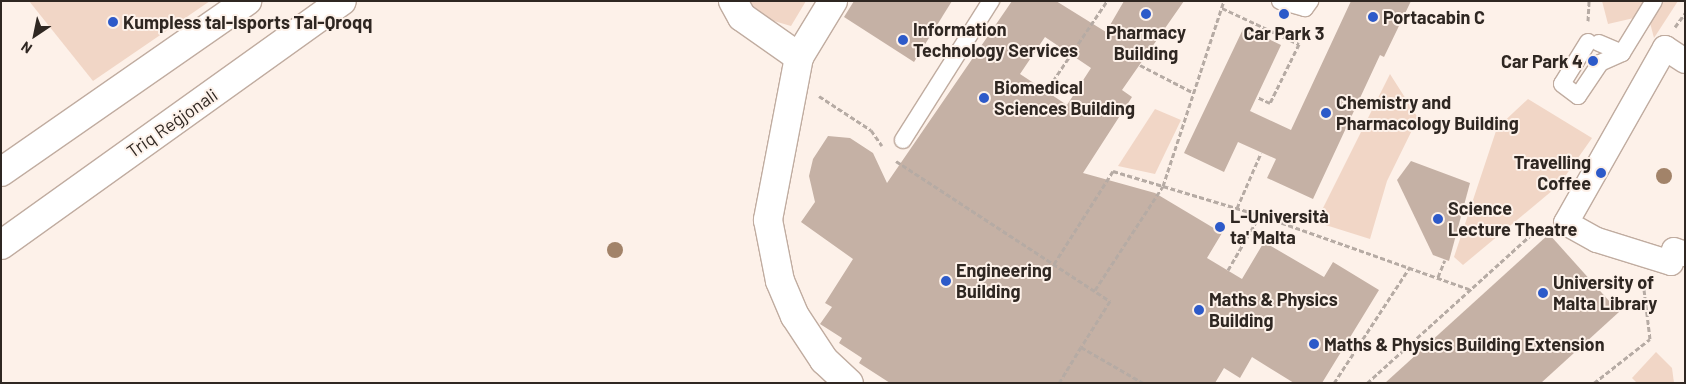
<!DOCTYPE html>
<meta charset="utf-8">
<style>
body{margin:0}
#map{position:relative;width:1686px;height:384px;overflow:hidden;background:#fdf1e9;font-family:Barlow,sans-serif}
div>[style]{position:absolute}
.green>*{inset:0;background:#f1d6c6}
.building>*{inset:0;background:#c5b1a5}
.path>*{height:3px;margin-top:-1.5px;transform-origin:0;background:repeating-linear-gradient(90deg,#b6aba4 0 5px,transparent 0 7.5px)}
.roads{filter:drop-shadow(1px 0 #c0aca0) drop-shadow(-1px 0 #c0aca0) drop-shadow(0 1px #c0aca0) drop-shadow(0 -1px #c0aca0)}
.service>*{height:16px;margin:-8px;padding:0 8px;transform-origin:8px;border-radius:8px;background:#fff}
.pedestrian>*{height:24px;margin:-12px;padding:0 12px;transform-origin:12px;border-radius:12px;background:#fff}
.minor>*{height:28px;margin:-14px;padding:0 14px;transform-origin:14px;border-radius:14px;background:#fff}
.trunk>*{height:28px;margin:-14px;padding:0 14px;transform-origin:14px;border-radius:14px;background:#fff}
.trees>*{width:16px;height:16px;margin:-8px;border-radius:50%;background:#a28369}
.dots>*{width:14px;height:14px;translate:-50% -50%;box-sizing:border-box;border:2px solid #fdf1e9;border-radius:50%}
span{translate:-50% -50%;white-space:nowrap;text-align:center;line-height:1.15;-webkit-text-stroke:4px #fdf1e9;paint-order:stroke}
.poi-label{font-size:18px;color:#2f2722;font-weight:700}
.left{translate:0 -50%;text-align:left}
.right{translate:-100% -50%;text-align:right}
.street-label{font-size:18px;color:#2f2722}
.frame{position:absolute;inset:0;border:2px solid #2f2722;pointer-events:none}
.north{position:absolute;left:10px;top:10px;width:50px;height:50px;-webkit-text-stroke:4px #fdf1e9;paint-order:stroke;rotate:214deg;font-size:14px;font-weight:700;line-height:20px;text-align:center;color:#2f2722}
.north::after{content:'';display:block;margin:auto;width:18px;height:22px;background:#2f2722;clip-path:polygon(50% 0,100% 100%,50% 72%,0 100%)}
</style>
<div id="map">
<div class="green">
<div style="clip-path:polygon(29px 1px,210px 1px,93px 81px)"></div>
<div style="clip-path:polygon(745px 1px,806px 1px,791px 26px,754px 15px)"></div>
<div style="clip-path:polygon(1602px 1px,1644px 1px,1634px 18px,1608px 24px)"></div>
<div style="clip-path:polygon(1661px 1px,1678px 1px,1654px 38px,1649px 19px)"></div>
<div style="clip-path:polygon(1390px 74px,1418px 118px,1387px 181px,1370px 239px,1316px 222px)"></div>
<div style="clip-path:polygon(1528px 99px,1592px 138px,1559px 185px,1463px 265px,1454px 257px,1497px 128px)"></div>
<div style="clip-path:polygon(1155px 109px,1181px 120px,1155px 174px,1118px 166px)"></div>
<div style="clip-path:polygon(1656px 352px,1672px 368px,1674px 383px,1637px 383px,1632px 378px)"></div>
</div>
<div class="building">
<div style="clip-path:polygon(854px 1px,952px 1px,914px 62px,844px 17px)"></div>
<div style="clip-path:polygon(evenodd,1012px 1px,1056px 1px,1106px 32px,1124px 1px,1184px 1px,1122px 90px,1132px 97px,1083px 173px,1155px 193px,1222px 233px,1207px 258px,1242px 279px,1264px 242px,1324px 277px,1333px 262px,1379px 290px,1322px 383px,1294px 383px,1252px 357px,1240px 378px,1224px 368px,1215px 383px,890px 383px,859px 363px,862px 358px,839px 343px,842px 338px,820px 324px,832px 307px,825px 303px,853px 259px,801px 222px,815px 202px,809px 176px,813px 159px,828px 136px,850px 138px,873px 153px,887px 183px,1012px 1px,1045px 37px,1091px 68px,1067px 105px,1020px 74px,1045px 37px)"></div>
<div style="clip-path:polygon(1351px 1px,1411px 1px,1384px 57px,1380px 55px,1313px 199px,1267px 178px,1276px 159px,1238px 142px,1224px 172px,1184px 153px,1244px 27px,1281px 45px,1250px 111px,1291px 130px)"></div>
<div style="clip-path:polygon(1411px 161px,1470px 183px,1449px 261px,1433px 255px,1397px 180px)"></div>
<div style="clip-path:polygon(1549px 234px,1619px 312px,1541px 383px,1385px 383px)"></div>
</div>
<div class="path">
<div style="left:1222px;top:8px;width:85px;rotate:25.1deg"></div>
<div style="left:1299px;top:44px;width:66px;rotate:116.2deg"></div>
<div style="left:1270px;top:103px;width:14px;rotate:-155deg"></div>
<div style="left:1588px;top:21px;width:20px;rotate:-87deg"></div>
<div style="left:1675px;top:27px;width:17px;rotate:-54deg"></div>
<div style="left:1140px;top:65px;width:59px;rotate:27.4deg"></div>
<div style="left:1053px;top:81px;width:97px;rotate:-56deg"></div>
<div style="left:819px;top:96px;width:62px;rotate:33.2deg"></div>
<div style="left:871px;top:130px;width:19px;rotate:55deg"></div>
<div style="left:896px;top:161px;width:256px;rotate:33.2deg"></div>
<div style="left:1110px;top:301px;width:54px;rotate:122.2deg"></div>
<div style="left:1081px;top:347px;width:72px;rotate:30.1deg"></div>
<div style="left:1237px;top:208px;width:60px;rotate:-66.4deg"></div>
<div style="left:1054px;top:264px;width:110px;rotate:-57.6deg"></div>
<div style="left:1113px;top:171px;width:153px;rotate:16.7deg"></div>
<div style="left:1260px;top:215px;width:222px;rotate:19.5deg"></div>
<div style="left:1228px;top:270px;width:64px;rotate:-59.8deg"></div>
<div style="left:1438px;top:277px;width:18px;rotate:-68deg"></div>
<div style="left:1095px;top:290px;width:124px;rotate:-56.8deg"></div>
<div style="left:1163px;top:186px;width:195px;rotate:-71.8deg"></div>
<div style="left:1059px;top:383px;width:42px;rotate:-58.6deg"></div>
<div style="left:1334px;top:383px;width:139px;rotate:-56.8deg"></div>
<div style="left:1367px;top:383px;width:234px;rotate:-42.1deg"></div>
<div style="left:1594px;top:383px;width:71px;rotate:-38.2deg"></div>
<div style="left:1650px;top:339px;width:58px;rotate:-96.9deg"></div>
</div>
<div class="roads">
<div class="service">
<div style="left:1280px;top:1px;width:26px;rotate:16deg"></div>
<div style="left:1305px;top:8px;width:9px;rotate:-54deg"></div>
<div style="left:1588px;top:42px;width:49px;rotate:121.8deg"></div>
<div style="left:1562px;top:84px;width:20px;rotate:37deg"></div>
<div style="left:1578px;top:96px;width:40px;rotate:-56deg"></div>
<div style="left:1600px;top:63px;width:24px;rotate:-24deg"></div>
<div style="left:1622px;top:53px;width:61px;rotate:-58.4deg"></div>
<div style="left:1599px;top:43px;width:25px;rotate:23deg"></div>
<div style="left:903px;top:140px;width:165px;rotate:-57.7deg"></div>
</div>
<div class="pedestrian">
<div style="left:1685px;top:61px;width:24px;rotate:-147deg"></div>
<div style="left:1665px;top:48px;width:201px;rotate:119.5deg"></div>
<div style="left:1566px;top:223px;width:35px;rotate:29deg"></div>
<div style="left:1597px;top:240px;width:77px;rotate:17.3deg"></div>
<div style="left:1671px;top:263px;width:13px;rotate:-77deg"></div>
<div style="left:1674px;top:250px;width:12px;rotate:20deg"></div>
</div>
<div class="minor">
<div style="left:733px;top:1px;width:18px;rotate:61deg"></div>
<div style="left:742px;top:17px;width:70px;rotate:35.1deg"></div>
<div style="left:833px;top:1px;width:66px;rotate:121.3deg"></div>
<div style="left:799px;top:57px;width:166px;rotate:100.8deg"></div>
<div style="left:768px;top:220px;width:62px;rotate:78.9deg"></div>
<div style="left:780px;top:281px;width:38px;rotate:67deg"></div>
<div style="left:795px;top:316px;width:53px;rotate:56.6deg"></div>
<div style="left:824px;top:360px;width:34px;rotate:43deg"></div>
</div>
<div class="trunk">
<div style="left:1px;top:172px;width:300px;rotate:-34.8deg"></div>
<div style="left:1px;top:245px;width:419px;rotate:-35.6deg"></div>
</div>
</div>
<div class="trees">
<div style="left:1664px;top:176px"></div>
<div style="left:615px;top:250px"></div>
</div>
<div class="dots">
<div style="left:1146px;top:14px;background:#2d5ac9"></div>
<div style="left:1284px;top:14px;background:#2d5ac9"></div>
<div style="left:1373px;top:17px;background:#2d5ac9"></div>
<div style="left:113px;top:22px;background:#2d5ac9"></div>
<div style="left:903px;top:40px;background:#2d5ac9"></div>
<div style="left:1593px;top:61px;background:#2d5ac9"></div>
<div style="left:984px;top:98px;background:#2d5ac9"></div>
<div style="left:1326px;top:113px;background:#2d5ac9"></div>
<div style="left:1601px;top:173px;background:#2d5ac9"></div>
<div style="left:1438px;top:219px;background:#2d5ac9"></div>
<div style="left:1220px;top:227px;background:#2d5ac9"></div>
<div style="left:946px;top:281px;background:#2d5ac9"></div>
<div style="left:1543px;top:293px;background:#2d5ac9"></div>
<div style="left:1199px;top:310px;background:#2d5ac9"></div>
<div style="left:1314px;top:344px;background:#2d5ac9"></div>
</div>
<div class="poi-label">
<span class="left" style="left:1383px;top:17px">Portacabin C</span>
<span class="left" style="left:123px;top:22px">Kumpless tal-Isports Tal-Qroqq</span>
<span class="left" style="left:913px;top:40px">Information<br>Technology Services</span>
<span style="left:1146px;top:43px">Pharmacy<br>Building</span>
<span style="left:1284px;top:33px">Car Park 3</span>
<span class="right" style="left:1583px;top:61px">Car Park 4</span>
<span class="left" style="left:994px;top:98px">Biomedical<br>Sciences Building</span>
<span class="left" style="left:1336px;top:113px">Chemistry and<br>Pharmacology Building</span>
<span class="right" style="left:1591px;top:173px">Travelling<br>Coffee</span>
<span class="left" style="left:1448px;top:219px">Science<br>Lecture Theatre</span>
<span class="left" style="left:1230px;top:227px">L-Università<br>ta' Malta</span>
<span class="left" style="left:956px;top:281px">Engineering<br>Building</span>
<span class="left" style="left:1553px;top:293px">University of<br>Malta Library</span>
<span class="left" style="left:1209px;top:310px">Maths &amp; Physics<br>Building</span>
<span class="left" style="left:1324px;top:344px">Maths &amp; Physics Building Extension</span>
</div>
<div class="street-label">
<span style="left:172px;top:123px;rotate:-35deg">Triq Reġjonali</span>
</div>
<div class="frame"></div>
<div class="north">N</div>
</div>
